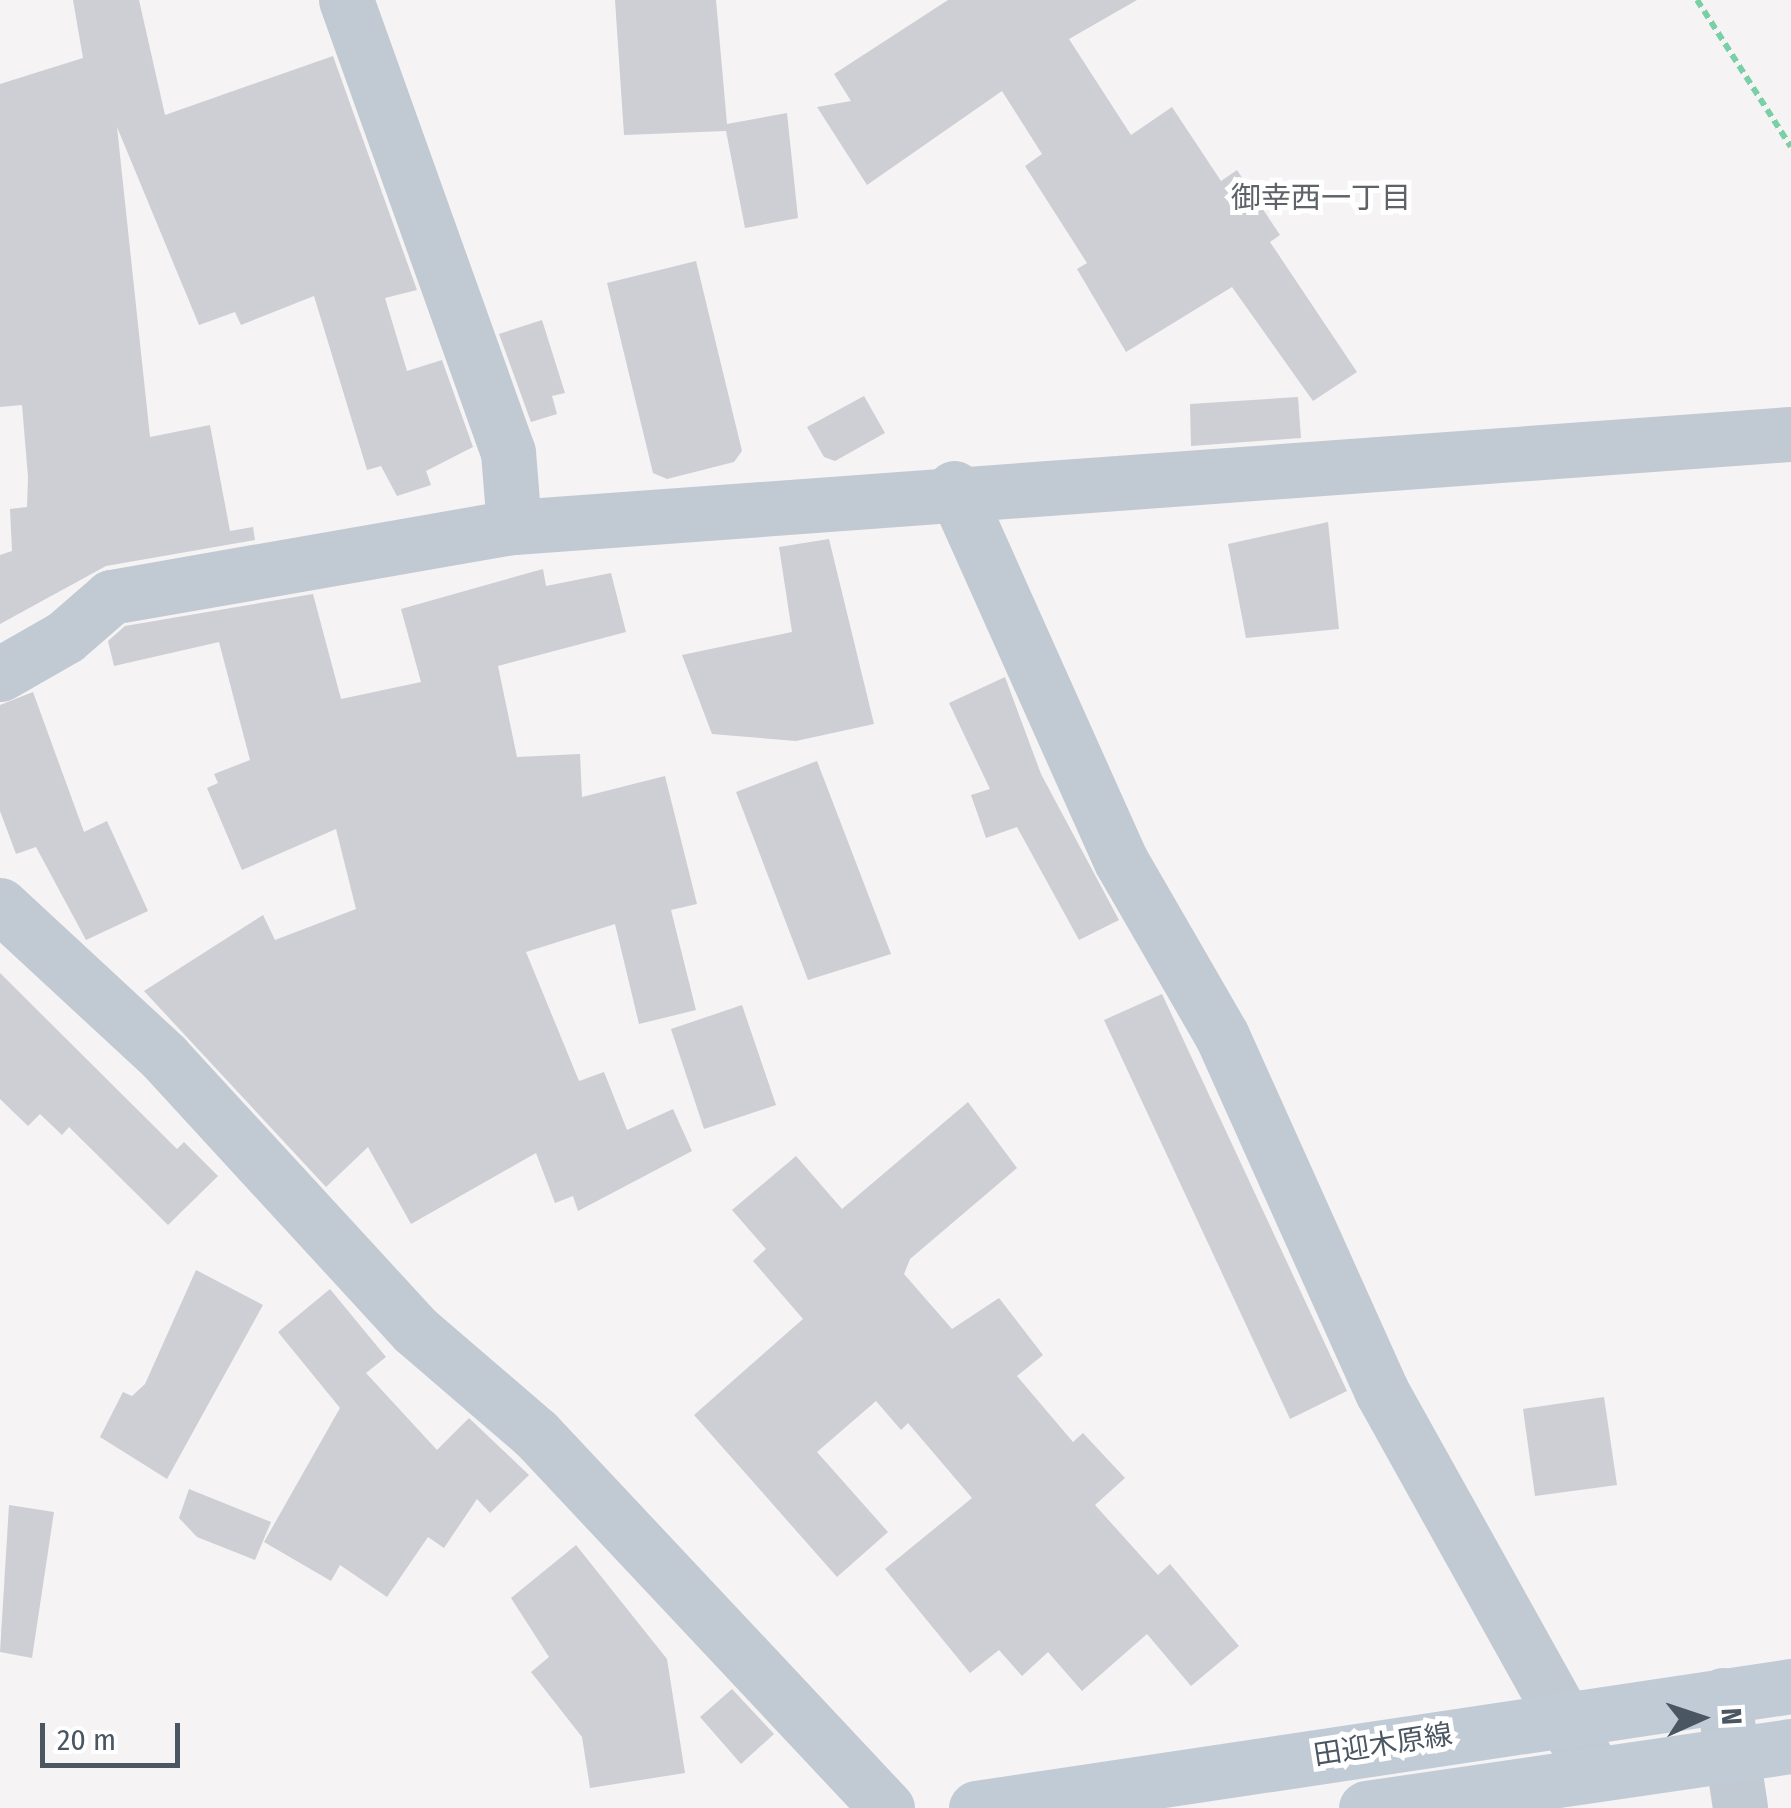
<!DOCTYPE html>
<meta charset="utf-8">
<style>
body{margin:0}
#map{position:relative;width:1791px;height:1808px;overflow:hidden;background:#f5f3f3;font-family:"Fira Sans Condensed","Noto Sans JP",sans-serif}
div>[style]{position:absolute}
.building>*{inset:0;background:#cdcfd5}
.path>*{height:6px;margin-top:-3px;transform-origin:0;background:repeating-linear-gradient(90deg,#7ad0a6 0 8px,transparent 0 13px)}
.minor>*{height:55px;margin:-27.5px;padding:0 27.5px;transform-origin:27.5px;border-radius:27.5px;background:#c1cad2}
.secondary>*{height:55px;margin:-27.5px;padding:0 27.5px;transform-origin:27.5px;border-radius:27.5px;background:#c1cbd6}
span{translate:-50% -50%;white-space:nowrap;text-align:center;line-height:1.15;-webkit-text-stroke:10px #fff;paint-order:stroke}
.street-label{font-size:28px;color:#4a5661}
.neighbourhood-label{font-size:30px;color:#5f6368}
.north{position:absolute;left:1651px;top:1668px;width:100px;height:100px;-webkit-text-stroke:8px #fff;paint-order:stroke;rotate:87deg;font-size:28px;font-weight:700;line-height:40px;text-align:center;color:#4a5661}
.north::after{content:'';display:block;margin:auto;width:35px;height:45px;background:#4a5661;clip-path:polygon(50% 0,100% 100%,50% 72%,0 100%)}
.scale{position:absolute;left:40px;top:1723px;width:140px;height:45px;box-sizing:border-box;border:5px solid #4a5661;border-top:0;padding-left:12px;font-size:30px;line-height:35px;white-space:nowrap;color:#4a5661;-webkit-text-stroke:8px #fff;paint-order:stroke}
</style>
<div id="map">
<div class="building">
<div style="clip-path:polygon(73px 0,139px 0,165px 115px,333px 56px,417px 290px,385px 298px,407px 371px,442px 360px,473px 447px,426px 471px,431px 485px,397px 496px,381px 466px,367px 470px,314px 296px,241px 325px,235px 312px,199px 325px,117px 127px,150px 437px,210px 425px,230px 531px,253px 527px,255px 540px,106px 566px,0 624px,0 555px,12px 551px,10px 509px,27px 507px,28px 477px,22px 405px,0 407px,0 84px,83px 58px)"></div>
<div style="clip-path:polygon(615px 0,716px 0,727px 124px,787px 113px,798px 218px,745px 228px,726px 131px,624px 135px)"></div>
<div style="clip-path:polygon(948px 0,1137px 0,1069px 39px,1131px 135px,1172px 107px,1221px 181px,1237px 170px,1280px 235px,1270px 242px,1357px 372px,1313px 401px,1232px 287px,1126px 352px,1077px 269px,1087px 263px,1025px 166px,1042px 154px,1002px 91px,867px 185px,817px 107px,851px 101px,834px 74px)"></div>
<div style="clip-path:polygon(696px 261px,742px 451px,734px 462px,667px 479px,653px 473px,607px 283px)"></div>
<div style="clip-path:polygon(542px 320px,565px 393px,552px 396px,557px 414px,531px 422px,499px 334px)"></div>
<div style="clip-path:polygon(864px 396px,885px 433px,835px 461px,824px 457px,807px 427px)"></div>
<div style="clip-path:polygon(1298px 397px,1301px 438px,1191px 446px,1190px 404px)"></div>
<div style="clip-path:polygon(1328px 522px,1339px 629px,1246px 638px,1228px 544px)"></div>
<div style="clip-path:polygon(829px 539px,874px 724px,796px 741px,712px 734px,682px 655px,792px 632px,779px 547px)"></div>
<div style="clip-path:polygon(543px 569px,546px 586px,611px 573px,626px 632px,498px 666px,517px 757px,580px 754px,582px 797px,665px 776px,697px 904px,671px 910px,696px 1010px,639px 1024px,615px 924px,526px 952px,579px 1081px,604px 1072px,627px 1130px,673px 1109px,692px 1151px,578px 1211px,573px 1196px,555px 1203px,536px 1153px,411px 1224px,368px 1147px,326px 1187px,144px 991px,263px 915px,275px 940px,356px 909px,336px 829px,242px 870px,207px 788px,218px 783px,214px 774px,250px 760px,219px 642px,114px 666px,108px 641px,125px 626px,313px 594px,341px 699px,421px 682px,401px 609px)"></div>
<div style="clip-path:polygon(1005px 677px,1041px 774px,1119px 920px,1079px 940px,1017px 827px,986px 838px,971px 795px,990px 789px,949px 703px)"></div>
<div style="clip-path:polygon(33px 692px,84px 832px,107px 821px,148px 911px,86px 940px,36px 847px,16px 854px,0 811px,0 705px)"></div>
<div style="clip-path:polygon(817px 761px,891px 954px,808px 980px,736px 792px)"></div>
<div style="clip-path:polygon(0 973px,177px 1149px,184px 1142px,218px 1176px,168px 1225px,69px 1127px,62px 1135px,40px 1114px,28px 1126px,0 1099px)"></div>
<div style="clip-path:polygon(1162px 994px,1347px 1391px,1290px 1419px,1104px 1020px)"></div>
<div style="clip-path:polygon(742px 1005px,776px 1105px,704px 1129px,671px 1029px)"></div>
<div style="clip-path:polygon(968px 1102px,1017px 1168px,910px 1259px,904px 1274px,952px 1329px,999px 1298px,1043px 1355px,1017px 1376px,1073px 1442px,1083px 1433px,1125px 1478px,1095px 1505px,1158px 1575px,1170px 1564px,1239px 1646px,1191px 1686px,1147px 1634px,1082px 1691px,1048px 1652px,1022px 1676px,999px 1650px,970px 1673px,885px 1569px,972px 1498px,908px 1423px,901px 1430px,876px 1401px,817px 1452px,888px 1532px,837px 1577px,694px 1415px,803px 1319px,753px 1261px,766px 1249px,732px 1210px,796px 1156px,842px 1209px)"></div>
<div style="clip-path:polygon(196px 1270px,263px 1305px,167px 1479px,100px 1437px,123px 1392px,132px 1396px,145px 1384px)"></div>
<div style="clip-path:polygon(330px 1289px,386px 1357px,366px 1373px,437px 1450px,469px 1418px,529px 1475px,490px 1513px,477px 1499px,444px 1548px,428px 1537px,387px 1597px,340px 1565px,331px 1581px,264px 1542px,340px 1408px,278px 1332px)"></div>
<div style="clip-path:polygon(1604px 1397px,1617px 1485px,1535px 1496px,1523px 1409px)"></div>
<div style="clip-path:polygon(189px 1489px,271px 1522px,255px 1560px,197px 1537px,179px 1518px)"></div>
<div style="clip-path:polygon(9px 1505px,54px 1512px,32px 1658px,0 1652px)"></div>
<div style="clip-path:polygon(576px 1545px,667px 1659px,685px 1773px,590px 1788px,582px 1737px,531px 1672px,549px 1657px,511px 1598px)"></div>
<div style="clip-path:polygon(732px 1689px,774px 1734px,741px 1764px,700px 1717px)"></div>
</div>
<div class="path">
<div style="left:1697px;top:0;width:174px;rotate:57.4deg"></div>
</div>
<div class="minor">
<div style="left:346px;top:0;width:480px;rotate:70.3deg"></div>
<div style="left:508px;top:452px;width:75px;rotate:85.4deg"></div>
<div style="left:954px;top:488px;width:409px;rotate:65.9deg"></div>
<div style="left:1121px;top:861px;width:202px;rotate:60deg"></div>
<div style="left:1222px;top:1036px;width:390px;rotate:65.8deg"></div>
<div style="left:1382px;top:1392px;width:421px;rotate:60.9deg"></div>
<div style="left:0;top:674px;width:75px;rotate:-29.6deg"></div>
<div style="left:65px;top:637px;width:61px;rotate:-41deg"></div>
<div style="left:111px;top:597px;width:409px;rotate:-9.9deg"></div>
<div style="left:514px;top:527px;width:1280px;rotate:-4.17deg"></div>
<div style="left:0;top:905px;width:224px;rotate:42.8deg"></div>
<div style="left:164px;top:1057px;width:371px;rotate:47.4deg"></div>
<div style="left:415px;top:1330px;width:160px;rotate:40.7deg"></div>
<div style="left:536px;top:1434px;width:513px;rotate:46.82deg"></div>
<div style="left:1723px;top:1695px;width:114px;rotate:81.4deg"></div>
</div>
<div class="secondary">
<div style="left:976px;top:1808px;width:824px;rotate:-8.51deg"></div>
<div style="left:1366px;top:1808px;width:429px;rotate:-8.3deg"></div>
</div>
<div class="street-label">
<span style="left:1383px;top:1745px;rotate:-9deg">田迎木原線</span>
</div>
<div class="neighbourhood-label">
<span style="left:1321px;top:198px">御幸西一丁目</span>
</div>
<div class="north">N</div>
<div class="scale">20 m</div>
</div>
